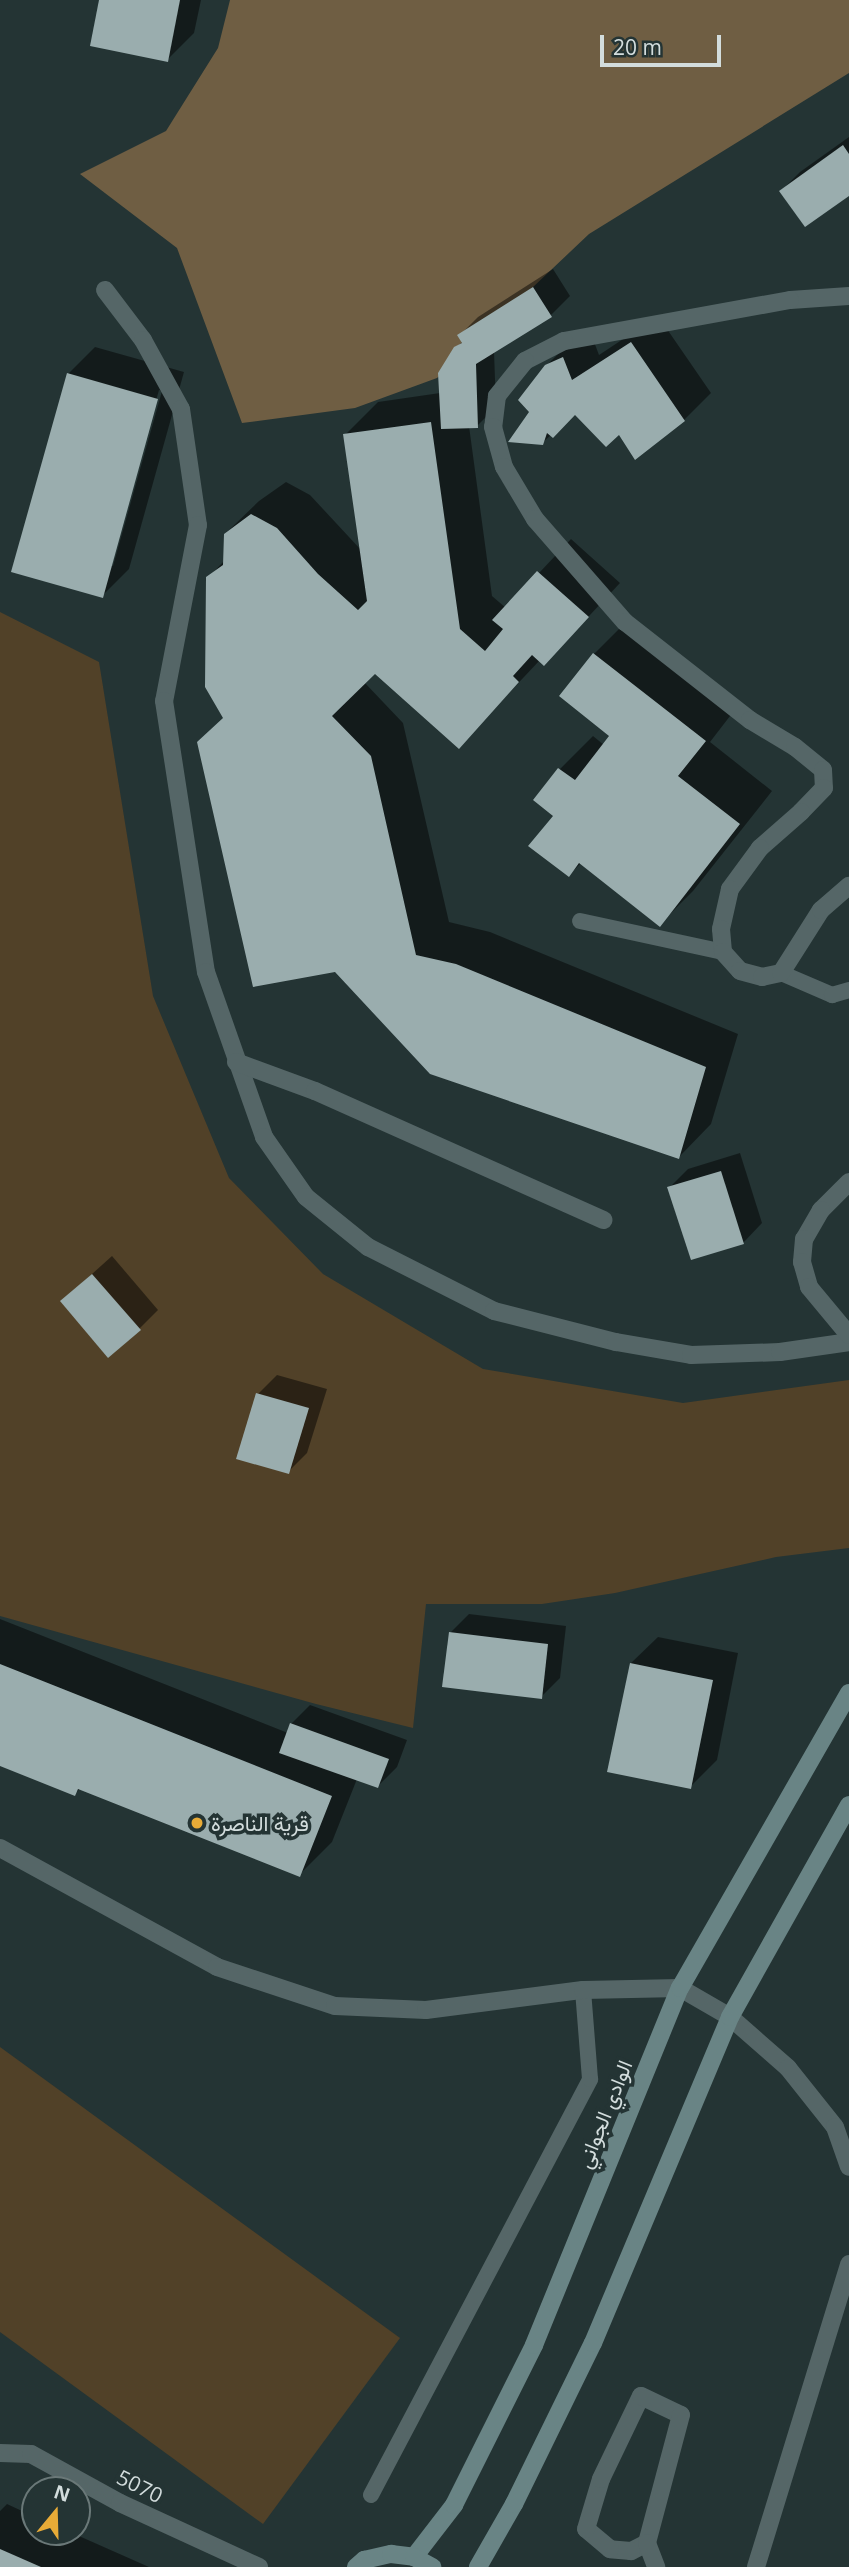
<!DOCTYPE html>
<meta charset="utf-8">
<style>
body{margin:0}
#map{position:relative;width:849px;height:2567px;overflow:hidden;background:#243434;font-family:"Open Sans",Vazirmatn,sans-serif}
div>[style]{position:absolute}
.green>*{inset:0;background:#514128}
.forest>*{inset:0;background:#6f5e43}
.shadow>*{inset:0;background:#0007}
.building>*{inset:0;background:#9aadae}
.lane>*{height:16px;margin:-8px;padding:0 8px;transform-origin:8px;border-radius:8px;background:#556667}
.street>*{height:18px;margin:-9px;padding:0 9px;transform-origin:9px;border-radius:9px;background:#556667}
.secondary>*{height:18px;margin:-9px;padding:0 9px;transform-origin:9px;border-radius:9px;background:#698485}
.dots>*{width:19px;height:19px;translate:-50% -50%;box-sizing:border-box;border:4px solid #243434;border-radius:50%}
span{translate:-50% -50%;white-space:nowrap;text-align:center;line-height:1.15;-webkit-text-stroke:7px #243434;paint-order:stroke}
.poi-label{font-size:21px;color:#d3dddd}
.left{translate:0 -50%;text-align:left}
.street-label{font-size:21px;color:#d3dddd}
.north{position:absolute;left:21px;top:2476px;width:70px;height:70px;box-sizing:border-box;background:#243434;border:2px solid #6a7878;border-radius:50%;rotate:19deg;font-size:19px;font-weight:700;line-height:28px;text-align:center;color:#d3dddd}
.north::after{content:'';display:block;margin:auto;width:24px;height:32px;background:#e8ab37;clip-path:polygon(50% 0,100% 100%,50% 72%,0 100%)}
.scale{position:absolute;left:600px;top:35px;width:121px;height:32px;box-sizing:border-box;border:4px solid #d3dddd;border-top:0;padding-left:9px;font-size:21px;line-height:24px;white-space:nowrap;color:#d3dddd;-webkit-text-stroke:5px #243434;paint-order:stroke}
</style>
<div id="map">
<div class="green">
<div style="clip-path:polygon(0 612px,99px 662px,153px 996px,229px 1178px,323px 1274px,483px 1369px,683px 1403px,849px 1380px,849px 1548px,776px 1557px,615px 1593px,542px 1604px,426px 1604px,413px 1728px,316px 1704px,0 1616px)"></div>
<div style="clip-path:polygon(0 2047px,400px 2338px,263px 2524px,0 2332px)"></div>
</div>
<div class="forest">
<div style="clip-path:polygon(230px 0,849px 0,849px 73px,589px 234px,437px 378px,355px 408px,242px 423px,177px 248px,80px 174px,166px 131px,218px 48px)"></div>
</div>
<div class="shadow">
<div style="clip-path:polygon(101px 0,201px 0,194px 33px,167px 60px)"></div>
<div style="clip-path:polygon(849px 137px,849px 194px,781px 191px,800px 172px)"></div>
<div style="clip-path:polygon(553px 269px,570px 296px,551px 315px,494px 351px,496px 407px,477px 426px,469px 426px,492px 596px,506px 608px,571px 539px,620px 583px,544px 664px,540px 660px,459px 746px,375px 672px,364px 682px,403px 723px,449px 922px,490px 932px,738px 1034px,711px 1124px,679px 1157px,430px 1073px,224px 717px,208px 578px,224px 561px,225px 534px,259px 501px,286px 482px,310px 495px,362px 551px,345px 435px,378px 402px,440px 393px,456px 348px,463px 341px,459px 336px,478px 317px)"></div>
<div style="clip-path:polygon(658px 316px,711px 393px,684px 420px,635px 457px,619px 433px,576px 413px,542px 443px,531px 411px,546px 366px,574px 338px,590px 331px,599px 355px)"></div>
<div style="clip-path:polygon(evenodd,95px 347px,184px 372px,129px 569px,102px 596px,68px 374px,95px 347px,159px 390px,162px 391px,113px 566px,110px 566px,159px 390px)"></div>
<div style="clip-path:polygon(627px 621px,737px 707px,710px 742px,772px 791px,693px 891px,660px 924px,581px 863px,569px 875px,555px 815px,535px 800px,560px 769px,593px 736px,604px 745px,612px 735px,594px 654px)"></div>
<div style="clip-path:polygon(740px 1153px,762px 1223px,743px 1243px,669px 1188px,688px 1169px)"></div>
<div style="clip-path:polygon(112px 1256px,158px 1310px,139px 1329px,62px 1301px)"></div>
<div style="clip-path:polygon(277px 1375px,327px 1389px,307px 1453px,288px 1472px,258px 1394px)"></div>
<div style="clip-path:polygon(469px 1614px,566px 1626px,560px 1678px,541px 1697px,450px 1633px)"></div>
<div style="clip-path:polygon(0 1619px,288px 1733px,291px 1724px,310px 1705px,407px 1740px,397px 1767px,378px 1786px,357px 1779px,332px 1842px,299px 1875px,81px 1788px,74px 1794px,0 1764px)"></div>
<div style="clip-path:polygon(658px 1637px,738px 1653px,717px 1760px,690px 1787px,631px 1663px)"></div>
<div style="clip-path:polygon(7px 2504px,35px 2517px,35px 2532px,70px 2532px,149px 2567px,0 2567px,0 2511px)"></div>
</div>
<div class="building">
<div style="clip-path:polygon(99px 0,180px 0,168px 62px,90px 46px)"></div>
<div style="clip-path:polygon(843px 145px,849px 154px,849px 196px,805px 227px,779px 191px)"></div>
<div style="clip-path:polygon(533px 287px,552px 317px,476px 364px,478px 428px,441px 429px,438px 373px,454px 347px,462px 343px,457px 335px)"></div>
<div style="clip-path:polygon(631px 342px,685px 421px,635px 460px,619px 435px,606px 447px,575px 415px,553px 438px,547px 433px,543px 445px,508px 442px,529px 412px,518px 400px,545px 365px,563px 357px,572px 380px)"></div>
<div style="clip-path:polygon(67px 373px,158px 399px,103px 598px,11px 572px)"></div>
<div style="clip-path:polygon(431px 422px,460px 629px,485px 651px,503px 629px,492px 620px,537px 571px,589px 617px,544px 666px,532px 655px,513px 676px,519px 682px,459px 749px,375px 674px,332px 716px,371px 756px,416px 955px,456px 964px,706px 1067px,679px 1159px,430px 1074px,335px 972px,253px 987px,197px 742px,223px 718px,205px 687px,206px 577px,223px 565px,224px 534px,251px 514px,277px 528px,318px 574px,358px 610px,367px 601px,343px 434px)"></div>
<div style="clip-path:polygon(593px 653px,706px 741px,678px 776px,740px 824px,660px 927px,579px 863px,569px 877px,528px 846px,553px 816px,533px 800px,558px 768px,575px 780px,609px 736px,559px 696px)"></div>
<div style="clip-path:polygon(721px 1171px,744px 1244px,691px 1260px,667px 1187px)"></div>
<div style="clip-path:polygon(92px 1274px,141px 1330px,108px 1358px,60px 1301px)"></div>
<div style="clip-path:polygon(256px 1393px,309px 1408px,289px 1474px,236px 1459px)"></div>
<div style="clip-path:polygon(449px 1632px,548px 1644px,542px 1699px,442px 1687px)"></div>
<div style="clip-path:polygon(630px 1663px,713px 1680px,691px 1789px,607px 1772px)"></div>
<div style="clip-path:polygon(0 1664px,332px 1796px,300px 1877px,78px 1789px,75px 1796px,0 1766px)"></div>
<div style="clip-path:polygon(290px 1723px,389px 1759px,378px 1788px,279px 1753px)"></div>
<div style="clip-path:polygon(0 2549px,41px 2567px,0 2567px)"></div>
</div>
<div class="lane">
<div style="left:580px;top:921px;width:146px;rotate:12.2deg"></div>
<div style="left:781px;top:973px;width:56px;rotate:23.3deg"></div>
<div style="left:832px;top:995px;width:18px;rotate:-16deg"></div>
<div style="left:371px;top:2495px;width:470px;rotate:-62.2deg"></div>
<div style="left:590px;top:2079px;width:89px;rotate:-94.5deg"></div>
</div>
<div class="street">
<div style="left:105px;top:290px;width:63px;rotate:52.8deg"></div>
<div style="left:143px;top:340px;width:79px;rotate:61.2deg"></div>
<div style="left:181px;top:409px;width:117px;rotate:81.7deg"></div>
<div style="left:198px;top:525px;width:179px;rotate:100.9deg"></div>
<div style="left:164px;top:701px;width:274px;rotate:81.2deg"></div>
<div style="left:206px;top:972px;width:175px;rotate:70.6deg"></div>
<div style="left:264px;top:1137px;width:73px;rotate:55deg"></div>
<div style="left:306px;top:1197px;width:80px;rotate:38.9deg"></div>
<div style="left:368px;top:1247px;width:141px;rotate:26.9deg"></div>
<div style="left:494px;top:1311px;width:126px;rotate:14.3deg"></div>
<div style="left:616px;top:1342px;width:76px;rotate:9.8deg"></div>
<div style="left:691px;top:1355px;width:89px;rotate:-1.9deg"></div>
<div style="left:780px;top:1352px;width:70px;rotate:-8.2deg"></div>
<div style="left:849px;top:296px;width:59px;rotate:176.1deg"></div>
<div style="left:790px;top:300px;width:230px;rotate:169.7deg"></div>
<div style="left:564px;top:341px;width:44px;rotate:152.9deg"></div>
<div style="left:525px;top:361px;width:45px;rotate:128.7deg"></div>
<div style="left:497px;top:396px;width:31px;rotate:97deg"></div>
<div style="left:493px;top:427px;width:41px;rotate:74.6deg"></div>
<div style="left:504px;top:467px;width:61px;rotate:59.2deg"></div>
<div style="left:535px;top:519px;width:137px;rotate:48.9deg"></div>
<div style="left:625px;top:622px;width:159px;rotate:38.1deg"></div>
<div style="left:750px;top:720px;width:52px;rotate:31deg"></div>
<div style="left:795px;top:747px;width:36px;rotate:39deg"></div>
<div style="left:823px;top:770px;width:18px;rotate:87deg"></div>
<div style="left:824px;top:788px;width:33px;rotate:134deg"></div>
<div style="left:801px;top:812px;width:55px;rotate:138.7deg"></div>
<div style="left:760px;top:848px;width:51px;rotate:126.2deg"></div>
<div style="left:730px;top:889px;width:41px;rotate:102.7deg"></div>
<div style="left:721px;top:929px;width:23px;rotate:85deg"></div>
<div style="left:723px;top:952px;width:25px;rotate:48deg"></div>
<div style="left:740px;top:971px;width:23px;rotate:15deg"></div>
<div style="left:762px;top:977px;width:19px;rotate:-12deg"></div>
<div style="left:781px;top:973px;width:75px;rotate:-57.6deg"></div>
<div style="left:821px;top:910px;width:37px;rotate:-41deg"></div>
<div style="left:236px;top:1062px;width:84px;rotate:20.2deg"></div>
<div style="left:315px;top:1091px;width:316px;rotate:24.1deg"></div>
<div style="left:849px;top:1182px;width:40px;rotate:135deg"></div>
<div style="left:821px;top:1210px;width:34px;rotate:120deg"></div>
<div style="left:804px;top:1239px;width:23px;rotate:95deg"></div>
<div style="left:802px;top:1262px;width:26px;rotate:74deg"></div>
<div style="left:809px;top:1287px;width:62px;rotate:50.2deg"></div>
<div style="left:0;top:1848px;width:247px;rotate:28.7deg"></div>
<div style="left:217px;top:1967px;width:124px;rotate:18.3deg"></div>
<div style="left:335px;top:2006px;width:91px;rotate:2.5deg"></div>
<div style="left:426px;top:2010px;width:158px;rotate:-7.3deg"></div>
<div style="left:583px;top:1990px;width:97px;rotate:-1.2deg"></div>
<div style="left:680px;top:1988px;width:58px;rotate:30.1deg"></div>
<div style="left:730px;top:2017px;width:77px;rotate:41.3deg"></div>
<div style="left:788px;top:2068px;width:75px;rotate:51.5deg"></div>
<div style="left:835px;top:2127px;width:42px;rotate:70.7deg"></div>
<div style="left:0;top:2453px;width:31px;rotate:2deg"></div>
<div style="left:31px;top:2454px;width:102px;rotate:28.8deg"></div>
<div style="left:120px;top:2503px;width:153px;rotate:24.7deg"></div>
<div style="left:647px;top:2543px;width:18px;rotate:153deg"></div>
<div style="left:631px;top:2551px;width:21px;rotate:-175deg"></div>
<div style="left:610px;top:2549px;width:31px;rotate:-140deg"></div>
<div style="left:586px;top:2529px;width:52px;rotate:-73.3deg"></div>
<div style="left:601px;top:2479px;width:92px;rotate:-64.3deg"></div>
<div style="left:641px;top:2396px;width:44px;rotate:25.4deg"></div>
<div style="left:681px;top:2415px;width:132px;rotate:104.9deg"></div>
<div style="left:647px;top:2543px;width:26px;rotate:69deg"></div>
<div style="left:756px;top:2567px;width:317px;rotate:-72.9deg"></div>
</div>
<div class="secondary">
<div style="left:414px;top:2557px;width:66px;rotate:-52.4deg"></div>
<div style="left:454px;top:2505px;width:179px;rotate:-63.4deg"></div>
<div style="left:534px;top:2345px;width:386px;rotate:-67.8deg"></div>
<div style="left:680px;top:1988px;width:340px;rotate:-60.2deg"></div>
<div style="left:356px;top:2567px;width:11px;rotate:-41deg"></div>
<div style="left:364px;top:2560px;width:28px;rotate:-13deg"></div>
<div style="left:391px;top:2554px;width:23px;rotate:7deg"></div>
<div style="left:414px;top:2557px;width:21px;rotate:29deg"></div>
<div style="left:478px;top:2567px;width:73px;rotate:-60.3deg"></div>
<div style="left:514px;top:2504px;width:179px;rotate:-63.9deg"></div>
<div style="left:593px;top:2343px;width:354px;rotate:-67.2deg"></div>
<div style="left:730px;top:2017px;width:243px;rotate:-60.7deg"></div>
</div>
<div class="dots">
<div style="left:197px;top:1823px;background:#e8ab37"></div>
</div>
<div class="poi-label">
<span class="left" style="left:211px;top:1823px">قرية الناصرة</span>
</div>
<div class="street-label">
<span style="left:604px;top:2114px;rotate:-68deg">الوادي الجواني</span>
<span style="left:140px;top:2486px;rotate:26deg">5070</span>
</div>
<div class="north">N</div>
<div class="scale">20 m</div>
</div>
